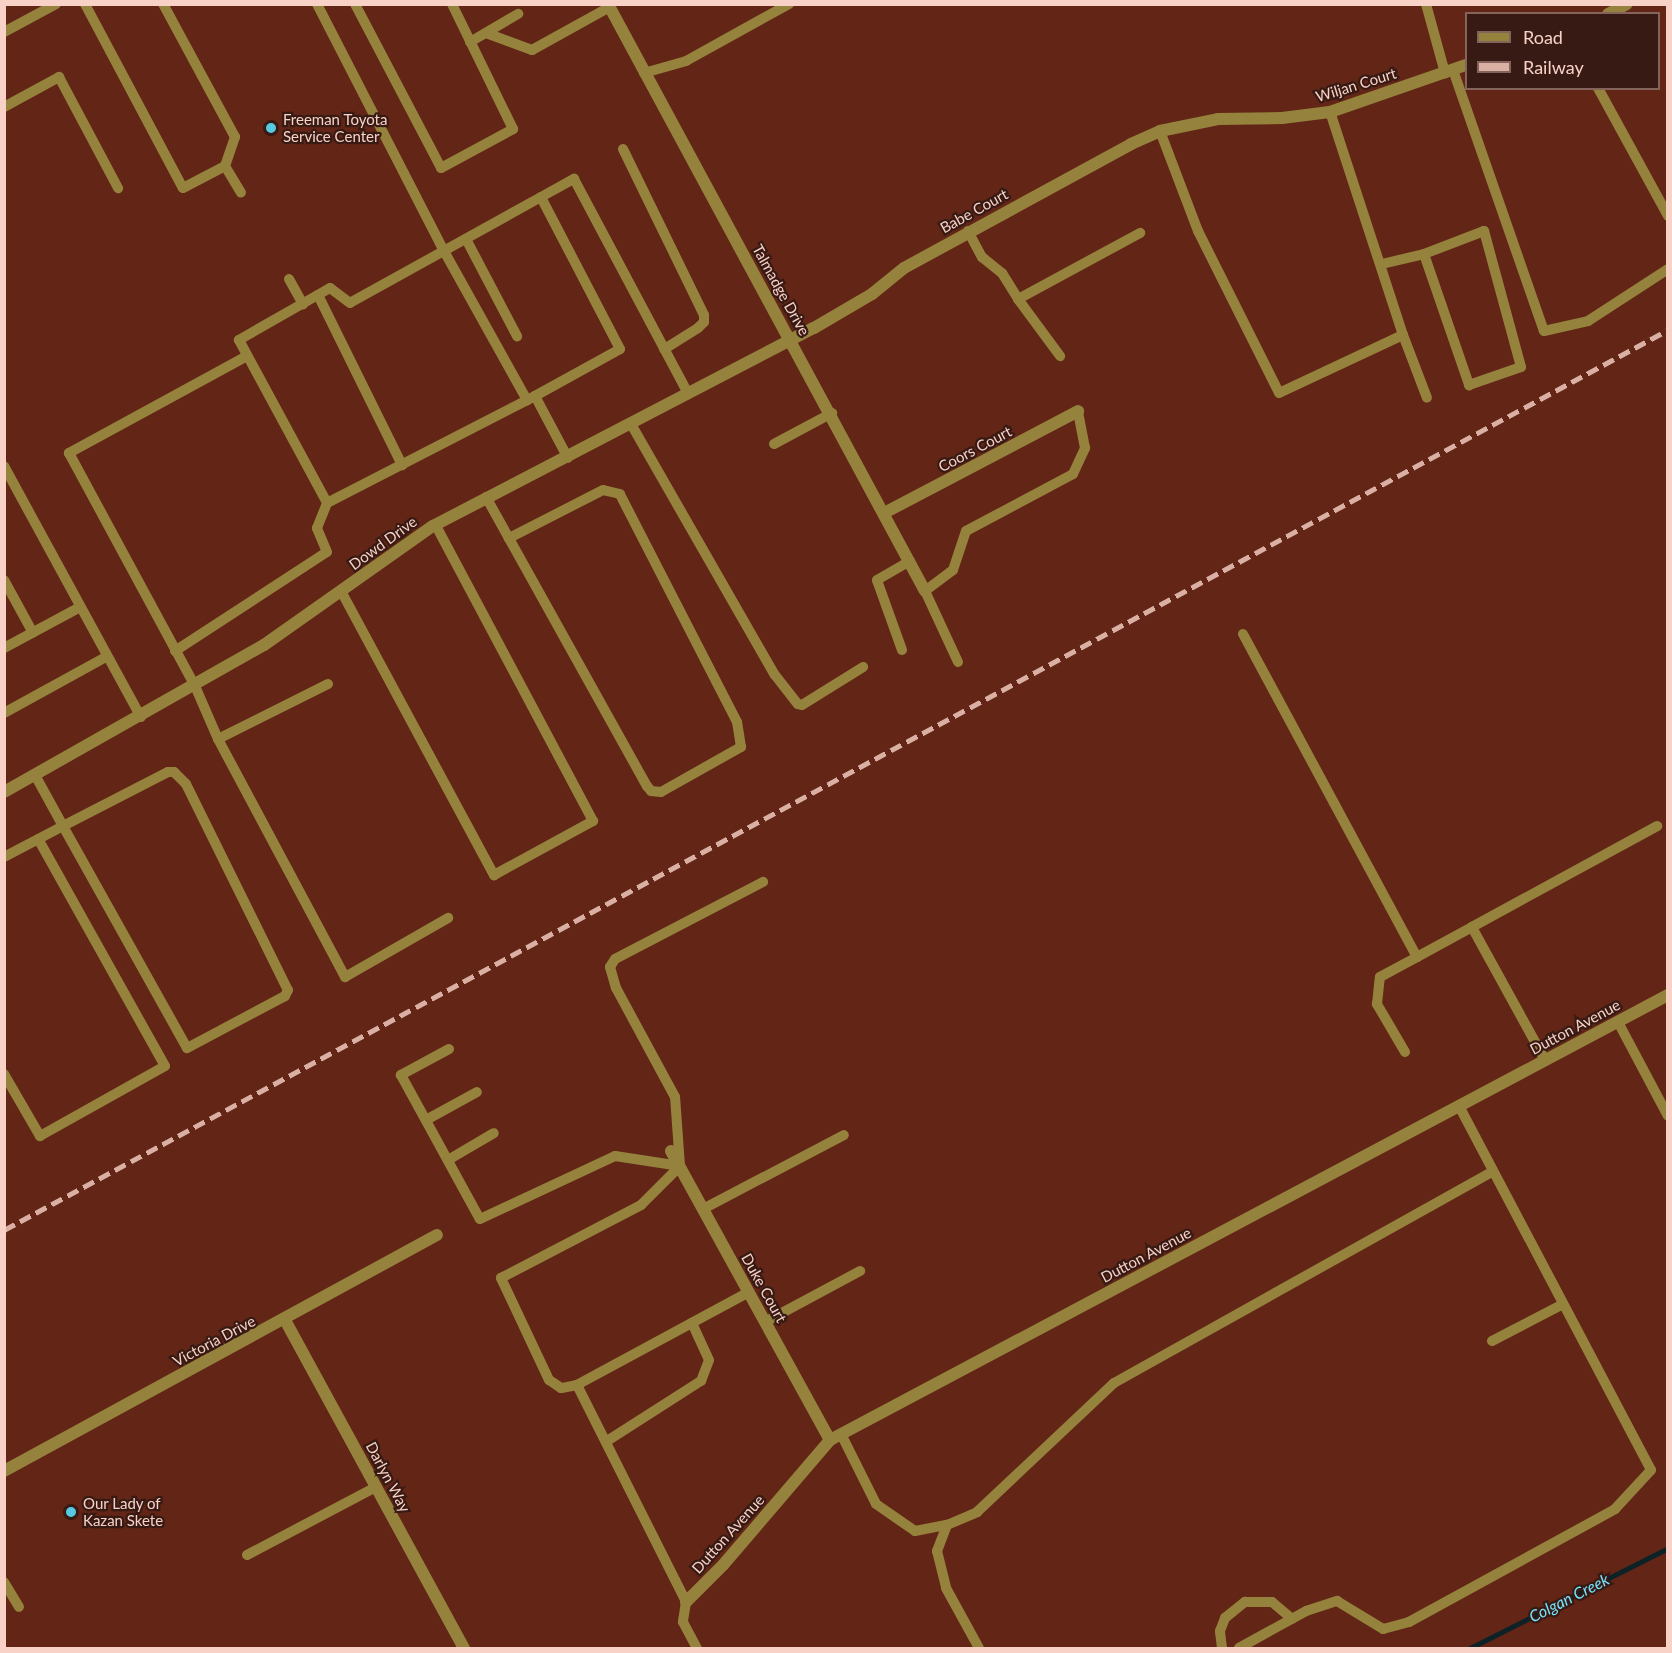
<!DOCTYPE html>
<style>
body{margin:0}
#map{position:relative;width:1672px;height:1653px;overflow:hidden;background:#632616;font-family:Lato,sans-serif}
div>[style]{position:absolute}
.stream>*{height:5px;margin:-2.5px;padding:0 2.5px;transform-origin:2.5px;border-radius:2.5px;background:#0c2227}
.lane>*{height:10px;margin:-5px;padding:0 5px;transform-origin:5px;border-radius:5px;background:#95833d}
.street>*{height:12px;margin:-6px;padding:0 6px;transform-origin:6px;border-radius:6px;background:#95833d}
.rail>*{height:4.5px;margin-top:-2.25px;transform-origin:0;background:repeating-linear-gradient(90deg,#dbb0a4 0 12px,transparent 0 18px)}
.dots>*{width:16px;height:16px;translate:-50% -50%;box-sizing:border-box;border:3px solid #361a13;border-radius:50%}
span{translate:-50% -50%;white-space:nowrap;text-align:center;line-height:1.15;-webkit-text-stroke:4.5px #361a13;paint-order:stroke}
.street-label{font-size:15px;color:#f8d1c7}
.poi-label{font-size:15px;color:#f8d1c7}
.left{translate:0 -50%;text-align:left}
.water-label{font-size:16px;color:#77e3fd;font-style:italic}
.frame{position:absolute;inset:0;border:6px solid #f8d1c7;pointer-events:none}
.legend{position:absolute;left:1465px;top:12px;width:195px;height:78px;box-sizing:border-box;background:#361a13;border:2px solid #84635b;margin:0;padding:8px 10px;list-style:none;font-size:18px;color:#f8d1c7}
.legend li{display:flex;align-items:center;gap:12px;height:30px}
.legend b{width:30px;border:2px solid #84635b}
</style>
<div id="map">
<div class="stream">
<div style="left:1470px;top:1648px;width:222px;rotate:-26.8deg"></div>
</div>
<div class="lane">
<div style="left:85px;top:4px;width:208px;rotate:62deg"></div>
<div style="left:183px;top:188px;width:47px;rotate:-27.6deg"></div>
<div style="left:225px;top:166px;width:31px;rotate:-71deg"></div>
<div style="left:235px;top:137px;width:151px;rotate:-118.4deg"></div>
<div style="left:317px;top:4px;width:278px;rotate:62.8deg"></div>
<div style="left:444px;top:251px;width:171px;rotate:60.9deg"></div>
<div style="left:355px;top:4px;width:185px;rotate:62.3deg"></div>
<div style="left:441px;top:168px;width:82px;rotate:-28.4deg"></div>
<div style="left:513px;top:129px;width:139px;rotate:-116deg"></div>
<div style="left:1426px;top:4px;width:72px;rotate:74.6deg"></div>
<div style="left:4px;top:32px;width:59px;rotate:-28.3deg"></div>
<div style="left:486px;top:33px;width:49px;rotate:20.3deg"></div>
<div style="left:532px;top:50px;width:89px;rotate:-28.9deg"></div>
<div style="left:470px;top:42px;width:56px;rotate:-30.3deg"></div>
<div style="left:1453px;top:70px;width:276px;rotate:70.8deg"></div>
<div style="left:1544px;top:331px;width:45px;rotate:-12.8deg"></div>
<div style="left:1588px;top:321px;width:95px;rotate:-33deg"></div>
<div style="left:644px;top:73px;width:44px;rotate:-15.9deg"></div>
<div style="left:686px;top:61px;width:118px;rotate:-29deg"></div>
<div style="left:1598px;top:88px;width:146px;rotate:61.3deg"></div>
<div style="left:4px;top:107px;width:63px;rotate:-28.6deg"></div>
<div style="left:59px;top:77px;width:126px;rotate:62deg"></div>
<div style="left:1160px;top:131px;width:107px;rotate:69.2deg"></div>
<div style="left:1198px;top:231px;width:181px;rotate:63.4deg"></div>
<div style="left:1279px;top:393px;width:137px;rotate:-25.1deg"></div>
<div style="left:1403px;top:335px;width:235px;rotate:-108.1deg"></div>
<div style="left:623px;top:149px;width:185px;rotate:64deg"></div>
<div style="left:704px;top:315px;width:7px;rotate:90deg"></div>
<div style="left:704px;top:322px;width:8px;rotate:135deg"></div>
<div style="left:698px;top:328px;width:40px;rotate:148deg"></div>
<div style="left:225px;top:166px;width:31px;rotate:59deg"></div>
<div style="left:541px;top:197px;width:38px;rotate:-29deg"></div>
<div style="left:574px;top:179px;width:242px;rotate:62deg"></div>
<div style="left:968px;top:231px;width:30px;rotate:62deg"></div>
<div style="left:982px;top:257px;width:26px;rotate:39deg"></div>
<div style="left:1002px;top:273px;width:31px;rotate:58deg"></div>
<div style="left:1018px;top:299px;width:139px;rotate:-28.4deg"></div>
<div style="left:466px;top:239px;width:110px;rotate:62.3deg"></div>
<div style="left:1382px;top:264px;width:43px;rotate:-13.4deg"></div>
<div style="left:1424px;top:254px;width:139px;rotate:71deg"></div>
<div style="left:1469px;top:385px;width:55px;rotate:-19.1deg"></div>
<div style="left:1521px;top:367px;width:141px;rotate:-105.2deg"></div>
<div style="left:1484px;top:231px;width:64px;rotate:159deg"></div>
<div style="left:289px;top:279px;width:29px;rotate:61deg"></div>
<div style="left:318px;top:295px;width:190px;rotate:63.7deg"></div>
<div style="left:1018px;top:299px;width:71px;rotate:53.6deg"></div>
<div style="left:1403px;top:335px;width:67px;rotate:69.1deg"></div>
<div style="left:247px;top:356px;width:203px;rotate:151.4deg"></div>
<div style="left:69px;top:453px;width:265px;rotate:61.6deg"></div>
<div style="left:195px;top:686px;width:58px;rotate:66.5deg"></div>
<div style="left:218px;top:739px;width:270px;rotate:61.9deg"></div>
<div style="left:345px;top:977px;width:119px;rotate:-29.8deg"></div>
<div style="left:535px;top:396px;width:97px;rotate:-28.9deg"></div>
<div style="left:620px;top:349px;width:171px;rotate:-117.5deg"></div>
<div style="left:541px;top:197px;width:218px;rotate:151deg"></div>
<div style="left:350px;top:303px;width:25px;rotate:-143deg"></div>
<div style="left:330px;top:288px;width:105px;rotate:150.3deg"></div>
<div style="left:239px;top:340px;width:185px;rotate:61.6deg"></div>
<div style="left:327px;top:503px;width:234px;rotate:-27.2deg"></div>
<div style="left:535px;top:396px;width:70px;rotate:62deg"></div>
<div style="left:631px;top:424px;width:289px;rotate:60.2deg"></div>
<div style="left:775px;top:675px;width:37px;rotate:52deg"></div>
<div style="left:798px;top:704px;width:4px;rotate:14deg"></div>
<div style="left:802px;top:705px;width:72px;rotate:-31.9deg"></div>
<div style="left:774px;top:444px;width:66px;rotate:-28.1deg"></div>
<div style="left:4px;top:466px;width:286px;rotate:61.4deg"></div>
<div style="left:486px;top:497px;width:331px;rotate:60.9deg"></div>
<div style="left:647px;top:786px;width:6px;rotate:51deg"></div>
<div style="left:651px;top:791px;width:10px;rotate:6deg"></div>
<div style="left:661px;top:792px;width:92px;rotate:-29.4deg"></div>
<div style="left:741px;top:747px;width:25px;rotate:-99deg"></div>
<div style="left:737px;top:722px;width:256px;rotate:-117.2deg"></div>
<div style="left:620px;top:494px;width:17px;rotate:-167deg"></div>
<div style="left:603px;top:490px;width:106px;rotate:152.9deg"></div>
<div style="left:4px;top:580px;width:60px;rotate:61.3deg"></div>
<div style="left:341px;top:591px;width:323px;rotate:61.7deg"></div>
<div style="left:494px;top:875px;width:113px;rotate:-28.6deg"></div>
<div style="left:593px;top:821px;width:336px;rotate:-118deg"></div>
<div style="left:1243px;top:634px;width:367px;rotate:61.7deg"></div>
<div style="left:1417px;top:957px;width:63px;rotate:-28.6deg"></div>
<div style="left:4px;top:648px;width:86px;rotate:-28.3deg"></div>
<div style="left:902px;top:650px;width:74px;rotate:-109.7deg"></div>
<div style="left:877px;top:580px;width:38px;rotate:-30deg"></div>
<div style="left:175px;top:651px;width:181px;rotate:-33.1deg"></div>
<div style="left:327px;top:552px;width:26px;rotate:-113deg"></div>
<div style="left:317px;top:528px;width:27px;rotate:-68deg"></div>
<div style="left:958px;top:662px;width:78px;rotate:-114.9deg"></div>
<div style="left:925px;top:591px;width:35px;rotate:-37deg"></div>
<div style="left:953px;top:570px;width:41px;rotate:-71.6deg"></div>
<div style="left:966px;top:531px;width:121px;rotate:-28deg"></div>
<div style="left:1073px;top:474px;width:29px;rotate:-65deg"></div>
<div style="left:1085px;top:448px;width:38px;rotate:-101deg"></div>
<div style="left:4px;top:713px;width:116px;rotate:-28.8deg"></div>
<div style="left:218px;top:739px;width:123px;rotate:-26.6deg"></div>
<div style="left:4px;top:857px;width:67px;rotate:-27.7deg"></div>
<div style="left:63px;top:826px;width:118px;rotate:-27.2deg"></div>
<div style="left:168px;top:772px;width:6px"></div>
<div style="left:174px;top:772px;width:17px;rotate:45deg"></div>
<div style="left:186px;top:784px;width:230px;rotate:63.7deg"></div>
<div style="left:288px;top:990px;width:7px;rotate:117deg"></div>
<div style="left:285px;top:996px;width:111px;rotate:152deg"></div>
<div style="left:187px;top:1048px;width:254px;rotate:-119.2deg"></div>
<div style="left:63px;top:826px;width:58px;rotate:-118.8deg"></div>
<div style="left:1618px;top:1022px;width:106px;rotate:62deg"></div>
<div style="left:449px;top:1049px;width:55px;rotate:151.6deg"></div>
<div style="left:401px;top:1075px;width:164px;rotate:61.3deg"></div>
<div style="left:480px;top:1219px;width:149px;rotate:-25deg"></div>
<div style="left:615px;top:1156px;width:66px;rotate:8.7deg"></div>
<div style="left:1405px;top:1052px;width:56px;rotate:-120.3deg"></div>
<div style="left:1377px;top:1004px;width:27px;rotate:-84deg"></div>
<div style="left:1380px;top:977px;width:42px;rotate:-28.4deg"></div>
<div style="left:1545px;top:1060px;width:152px;rotate:-118.8deg"></div>
<div style="left:1472px;top:927px;width:211px;rotate:-28.6deg"></div>
<div style="left:4px;top:1074px;width:72px;rotate:59.9deg"></div>
<div style="left:40px;top:1136px;width:143px;rotate:-29.2deg"></div>
<div style="left:165px;top:1066px;width:260px;rotate:-119.2deg"></div>
<div style="left:426px;top:1120px;width:58px;rotate:-28.8deg"></div>
<div style="left:448px;top:1160px;width:53px;rotate:-30.4deg"></div>
<div style="left:703px;top:1209px;width:159px;rotate:-27.7deg"></div>
<div style="left:749px;top:1292px;width:196px;rotate:151.6deg"></div>
<div style="left:577px;top:1385px;width:16px;rotate:169deg"></div>
<div style="left:561px;top:1388px;width:14px;rotate:-146deg"></div>
<div style="left:549px;top:1380px;width:113px;rotate:-115.2deg"></div>
<div style="left:501px;top:1278px;width:158px;rotate:-27.5deg"></div>
<div style="left:641px;top:1205px;width:55px;rotate:-45deg"></div>
<div style="left:680px;top:1166px;width:69px;rotate:-94.1deg"></div>
<div style="left:675px;top:1097px;width:124px;rotate:-118.4deg"></div>
<div style="left:616px;top:988px;width:22px;rotate:-106deg"></div>
<div style="left:610px;top:967px;width:9px;rotate:-58deg"></div>
<div style="left:615px;top:959px;width:167px;rotate:-27.5deg"></div>
<div style="left:765px;top:1322px;width:108px;rotate:-28.2deg"></div>
<div style="left:1492px;top:1341px;width:80px;rotate:-27.5deg"></div>
<div style="left:577px;top:1385px;width:243px;rotate:63.3deg"></div>
<div style="left:686px;top:1602px;width:20px;rotate:99deg"></div>
<div style="left:683px;top:1622px;width:30px;rotate:62deg"></div>
<div style="left:841px;top:1434px;width:78px;rotate:63.4deg"></div>
<div style="left:876px;top:1504px;width:47px;rotate:34.7deg"></div>
<div style="left:915px;top:1531px;width:33px;rotate:-11deg"></div>
<div style="left:947px;top:1525px;width:28px;rotate:111deg"></div>
<div style="left:937px;top:1551px;width:38px;rotate:76deg"></div>
<div style="left:946px;top:1588px;width:68px;rotate:61.2deg"></div>
<div style="left:607px;top:1441px;width:112px;rotate:-32.6deg"></div>
<div style="left:701px;top:1381px;width:22px;rotate:-69deg"></div>
<div style="left:709px;top:1360px;width:41px;rotate:-114.7deg"></div>
<div style="left:947px;top:1525px;width:33px;rotate:-23deg"></div>
<div style="left:977px;top:1512px;width:188px;rotate:-43.3deg"></div>
<div style="left:1114px;top:1383px;width:434px;rotate:-29.2deg"></div>
<div style="left:247px;top:1555px;width:146px;rotate:-27.8deg"></div>
<div style="left:4px;top:1582px;width:29px;rotate:59deg"></div>
<div style="left:1222px;top:1648px;width:17px;rotate:-97deg"></div>
<div style="left:1220px;top:1631px;width:14px;rotate:-69deg"></div>
<div style="left:1225px;top:1618px;width:26px;rotate:-39deg"></div>
<div style="left:1245px;top:1602px;width:27px"></div>
<div style="left:1272px;top:1602px;width:26px;rotate:40deg"></div>
<div style="left:1239px;top:1648px;width:77px;rotate:-28.9deg"></div>
<div style="left:1306px;top:1611px;width:33px;rotate:-18deg"></div>
<div style="left:1337px;top:1601px;width:54px;rotate:31.3deg"></div>
<div style="left:1383px;top:1629px;width:27px;rotate:-15deg"></div>
<div style="left:1409px;top:1622px;width:235px;rotate:-28.7deg"></div>
<div style="left:1615px;top:1509px;width:53px;rotate:-47.3deg"></div>
<div style="left:1651px;top:1470px;width:412px;rotate:-117.8deg"></div>
</div>
<div class="street">
<div style="left:608px;top:4px;width:667px;rotate:61.63deg"></div>
<div style="left:1608px;top:14px;width:21px;rotate:-28deg"></div>
<div style="left:886px;top:512px;width:217px;rotate:-27.7deg"></div>
<div style="left:4px;top:792px;width:299px;rotate:-29.5deg"></div>
<div style="left:264px;top:645px;width:207px;rotate:-35.2deg"></div>
<div style="left:433px;top:526px;width:429px;rotate:-27.5deg"></div>
<div style="left:814px;top:328px;width:67px;rotate:-30.4deg"></div>
<div style="left:872px;top:294px;width:41px;rotate:-39.1deg"></div>
<div style="left:904px;top:268px;width:259px;rotate:-28.6deg"></div>
<div style="left:1131px;top:144px;width:32px;rotate:-24deg"></div>
<div style="left:1160px;top:131px;width:59px;rotate:-11.7deg"></div>
<div style="left:1218px;top:119px;width:64px;rotate:-0.9deg"></div>
<div style="left:1282px;top:118px;width:48px;rotate:-7.1deg"></div>
<div style="left:1330px;top:112px;width:144px;rotate:-19.1deg"></div>
<div style="left:671px;top:1151px;width:330px;rotate:61.2deg"></div>
<div style="left:285px;top:1320px;width:374px;rotate:61.4deg"></div>
<div style="left:4px;top:1471px;width:493px;rotate:-28.6deg"></div>
<div style="left:686px;top:1602px;width:52px;rotate:-45deg"></div>
<div style="left:723px;top:1565px;width:165px;rotate:-49.4deg"></div>
<div style="left:830px;top:1440px;width:949px;rotate:-27.97deg"></div>
</div>
<div class="rail">
<div style="left:4px;top:1230px;width:1892px;rotate:-28.41deg"></div>
</div>
<div class="dots">
<div style="left:271px;top:128px;background:#58c9e3"></div>
<div style="left:71px;top:1512px;background:#58c9e3"></div>
</div>
<div class="street-label">
<span style="left:1356px;top:85px;rotate:-17deg">Wiljan Court</span>
<span style="left:974px;top:211px;rotate:-29deg">Babe Court</span>
<span style="left:781px;top:290px;rotate:61deg">Talmadge Drive</span>
<span style="left:975px;top:449px;rotate:-28deg">Coors Court</span>
<span style="left:383px;top:543px;rotate:-36deg">Dowd Drive</span>
<span style="left:1575px;top:1027px;rotate:-28deg">Dutton Avenue</span>
<span style="left:1146px;top:1255px;rotate:-28deg">Dutton Avenue</span>
<span style="left:764px;top:1288px;rotate:61deg">Duke Court</span>
<span style="left:214px;top:1341px;rotate:-28deg">Victoria Drive</span>
<span style="left:388px;top:1477px;rotate:62deg">Darlyn Way</span>
<span style="left:728px;top:1534px;rotate:-48deg">Dutton Avenue</span>
</div>
<div class="poi-label">
<span class="left" style="left:283px;top:128px">Freeman Toyota<br>Service Center</span>
<span class="left" style="left:83px;top:1512px">Our Lady of<br>Kazan Skete</span>
</div>
<div class="water-label">
<span style="left:1569px;top:1598px;rotate:-27deg">Colgan Creek</span>
</div>
<div class="frame"></div>
<ul class="legend">
<li><b style="height:8px;background:#95833d"></b>Road</li>
<li><b style="height:8px;background:#dbb0a4"></b>Railway</li>
</ul>
</div>
